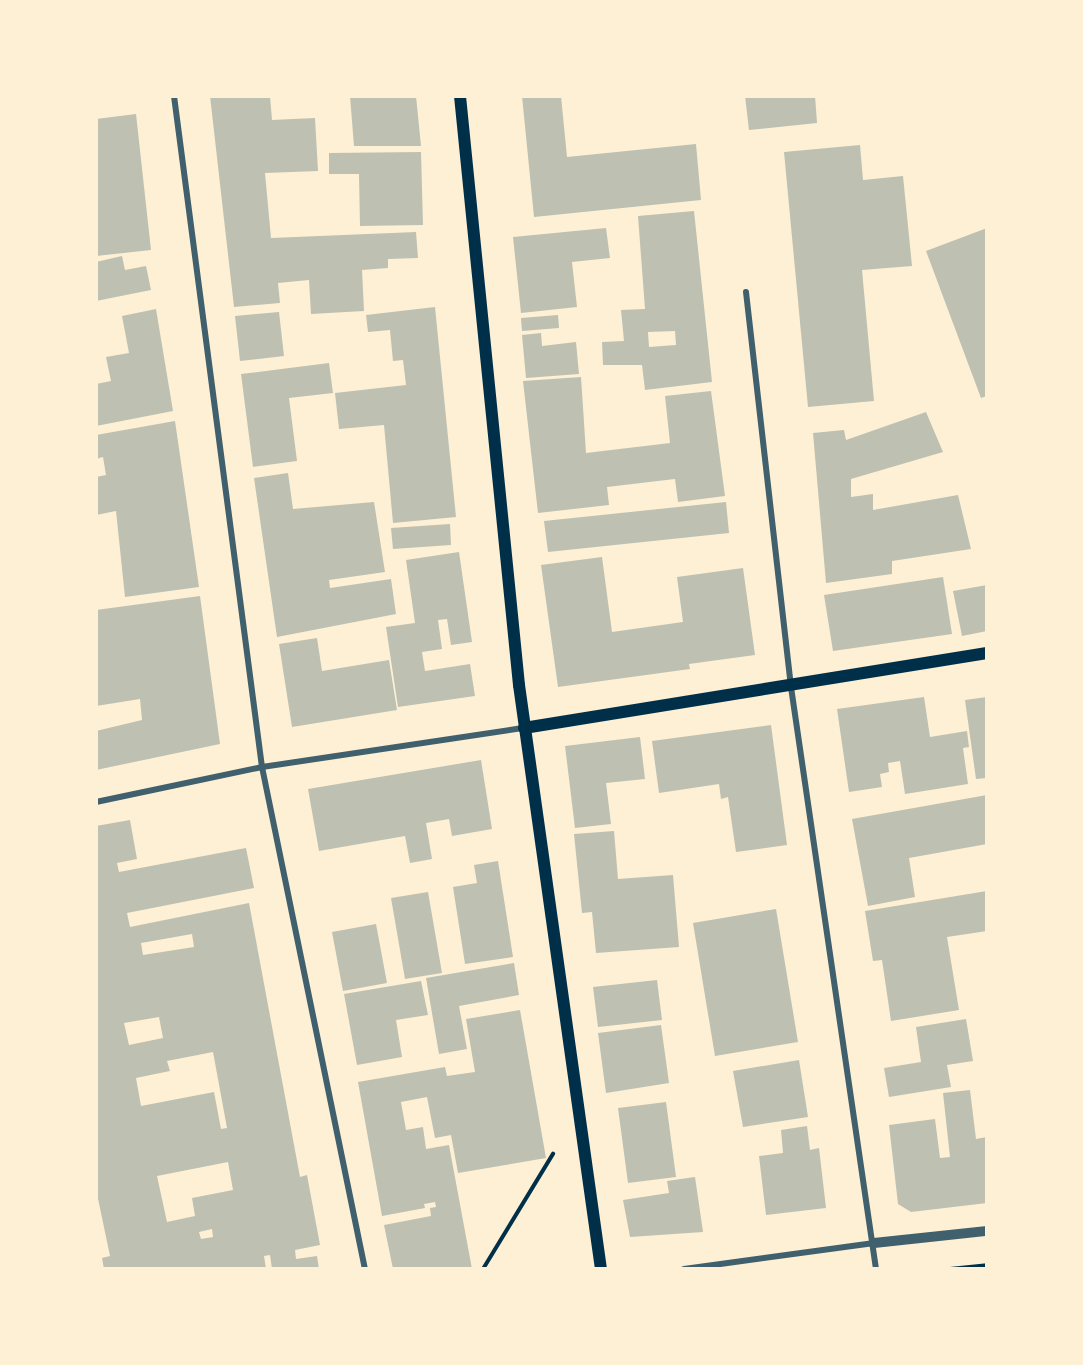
<!DOCTYPE html>
<style>
body{margin:0}
#map{position:relative;width:1083px;height:1365px;overflow:hidden;background:#fdf0d5;font-family:"Fira Sans",sans-serif}
div>[style]{position:absolute}
.building>*{inset:0;background:#bec0b2}
.path>*{height:4px;margin:-2px;padding:0 2px;transform-origin:2px;border-radius:2px;background:#003049}
.minor>*{height:6px;margin:-3px;padding:0 3px;transform-origin:3px;border-radius:3px;background:#3f606c}
.tertiary>*{height:10px;margin:-5px;padding:0 5px;transform-origin:5px;border-radius:5px;background:#3f606c}
.secondary>*{height:12px;margin:-6px;padding:0 6px;transform-origin:6px;border-radius:6px;background:#003049}
span{translate:-50% -50%;white-space:nowrap;text-align:center;line-height:1.15;-webkit-text-stroke:6px #fdf0d5;paint-order:stroke}
.frame{position:absolute;inset:0;border:98px solid #fdf0d5;pointer-events:none}
</style>
<div id="map">
<div class="building">
<div style="clip-path:polygon(210px 96px,270px 96px,272px 120px,315px 118px,318px 171px,265px 173px,271px 238px,416px 232px,418px 258px,388px 259px,388px 268px,362px 270px,364px 311px,311px 314px,309px 280px,278px 283px,280px 303px,234px 307px)"></div>
<div style="clip-path:polygon(350px 96px,416px 96px,421px 146px,354px 146px)"></div>
<div style="clip-path:polygon(522px 96px,561px 96px,567px 157px,696px 144px,701px 200px,534px 217px)"></div>
<div style="clip-path:polygon(745px 96px,815px 96px,817px 123px,749px 130px)"></div>
<div style="clip-path:polygon(136px 114px,151px 250px,96px 256px,96px 119px)"></div>
<div style="clip-path:polygon(860px 145px,863px 180px,903px 176px,912px 266px,862px 270px,874px 401px,808px 407px,784px 152px)"></div>
<div style="clip-path:polygon(421px 152px,423px 225px,360px 226px,359px 174px,329px 174px,329px 153px)"></div>
<div style="clip-path:polygon(evenodd,694px 211px,712px 382px,645px 390px,642px 365px,603px 365px,602px 342px,624px 341px,621px 310px,645px 309px,638px 216px,694px 211px,675px 331px,676px 345px,649px 347px,648px 332px,675px 331px)"></div>
<div style="clip-path:polygon(606px 228px,610px 258px,572px 262px,577px 307px,521px 313px,513px 237px)"></div>
<div style="clip-path:polygon(987px 228px,987px 396px,981px 398px,926px 251px)"></div>
<div style="clip-path:polygon(122px 256px,125px 270px,146px 266px,151px 290px,96px 301px,96px 262px)"></div>
<div style="clip-path:polygon(435px 307px,456px 517px,393px 523px,384px 425px,339px 429px,335px 393px,406px 385px,403px 360px,393px 361px,390px 330px,368px 332px,366px 315px)"></div>
<div style="clip-path:polygon(156px 309px,173px 411px,96px 426px,96px 384px,111px 381px,106px 357px,129px 353px,122px 316px)"></div>
<div style="clip-path:polygon(279px 312px,284px 356px,240px 361px,235px 316px)"></div>
<div style="clip-path:polygon(558px 315px,559px 328px,522px 331px,521px 318px)"></div>
<div style="clip-path:polygon(541px 333px,542px 346px,576px 342px,579px 374px,526px 378px,522px 335px)"></div>
<div style="clip-path:polygon(329px 363px,333px 393px,289px 398px,297px 461px,253px 467px,241px 374px)"></div>
<div style="clip-path:polygon(581px 377px,586px 453px,670px 443px,665px 396px,711px 391px,725px 496px,678px 502px,675px 479px,607px 487px,609px 505px,538px 513px,523px 381px)"></div>
<div style="clip-path:polygon(926px 412px,943px 452px,851px 479px,851px 497px,873px 494px,873px 510px,958px 495px,971px 549px,892px 561px,892px 574px,826px 583px,813px 433px,844px 430px,846px 440px)"></div>
<div style="clip-path:polygon(175px 421px,199px 587px,125px 597px,116px 511px,96px 515px,96px 477px,106px 475px,103px 457px,96px 459px,96px 435px)"></div>
<div style="clip-path:polygon(288px 473px,293px 509px,374px 502px,385px 572px,329px 580px,330px 588px,391px 579px,396px 614px,277px 637px,254px 478px)"></div>
<div style="clip-path:polygon(726px 502px,729px 533px,548px 552px,544px 521px)"></div>
<div style="clip-path:polygon(450px 524px,451px 545px,393px 549px,391px 528px)"></div>
<div style="clip-path:polygon(459px 552px,472px 642px,451px 645px,447px 619px,438px 620px,442px 649px,422px 652px,425px 671px,470px 664px,475px 696px,398px 707px,386px 627px,415px 623px,406px 560px)"></div>
<div style="clip-path:polygon(602px 557px,612px 632px,683px 622px,677px 577px,743px 568px,755px 655px,689px 664px,690px 669px,558px 687px,541px 565px)"></div>
<div style="clip-path:polygon(943px 577px,952px 634px,833px 651px,824px 595px)"></div>
<div style="clip-path:polygon(987px 585px,987px 631px,962px 636px,953px 591px)"></div>
<div style="clip-path:polygon(200px 596px,220px 744px,96px 770px,96px 731px,142px 720px,140px 699px,96px 706px,96px 610px)"></div>
<div style="clip-path:polygon(317px 638px,322px 671px,389px 660px,397px 710px,292px 727px,279px 644px)"></div>
<div style="clip-path:polygon(924px 697px,930px 737px,967px 731px,969px 747px,963px 748px,968px 784px,905px 794px,900px 761px,888px 763px,889px 772px,880px 774px,882px 787px,849px 792px,837px 709px)"></div>
<div style="clip-path:polygon(987px 697px,987px 778px,976px 779px,965px 700px)"></div>
<div style="clip-path:polygon(771px 725px,787px 845px,736px 852px,728px 797px,721px 799px,719px 784px,659px 793px,652px 741px)"></div>
<div style="clip-path:polygon(640px 737px,645px 779px,606px 783px,611px 824px,575px 828px,565px 746px)"></div>
<div style="clip-path:polygon(481px 760px,492px 829px,452px 836px,449px 819px,426px 823px,432px 859px,410px 863px,405px 836px,319px 851px,308px 789px)"></div>
<div style="clip-path:polygon(987px 795px,987px 844px,909px 858px,915px 897px,868px 906px,852px 819px)"></div>
<div style="clip-path:polygon(evenodd,130px 820px,137px 859px,117px 863px,119px 872px,246px 848px,254px 888px,127px 913px,130px 927px,249px 903px,300px 1177px,307px 1175px,320px 1245px,295px 1250px,296px 1259px,317px 1256px,319px 1269px,272px 1269px,270px 1255px,264px 1256px,266px 1269px,104px 1269px,102px 1258px,110px 1256px,96px 1189px,96px 826px,130px 820px,192px 934px,194px 947px,143px 955px,141px 943px,192px 934px,130px 820px,159px 1017px,163px 1038px,129px 1045px,124px 1023px,159px 1017px,130px 820px,213px 1052px,227px 1128px,221px 1129px,214px 1092px,141px 1106px,136px 1078px,170px 1071px,167px 1061px,213px 1052px,130px 820px,228px 1162px,233px 1190px,192px 1198px,195px 1216px,167px 1222px,157px 1176px,228px 1162px,130px 820px,212px 1229px,213px 1237px,201px 1239px,199px 1232px,212px 1229px)"></div>
<div style="clip-path:polygon(614px 831px,618px 879px,673px 875px,679px 947px,596px 953px,592px 912px,582px 913px,574px 834px)"></div>
<div style="clip-path:polygon(498px 861px,513px 957px,465px 964px,453px 887px,477px 883px,474px 865px)"></div>
<div style="clip-path:polygon(987px 891px,987px 931px,947px 937px,959px 1010px,891px 1021px,882px 960px,873px 961px,865px 911px)"></div>
<div style="clip-path:polygon(428px 892px,442px 973px,405px 979px,391px 898px)"></div>
<div style="clip-path:polygon(776px 909px,798px 1042px,715px 1056px,693px 923px)"></div>
<div style="clip-path:polygon(376px 924px,387px 983px,343px 991px,332px 932px)"></div>
<div style="clip-path:polygon(514px 963px,519px 995px,459px 1006px,467px 1049px,439px 1054px,426px 978px)"></div>
<div style="clip-path:polygon(657px 980px,662px 1020px,598px 1027px,593px 987px)"></div>
<div style="clip-path:polygon(421px 981px,428px 1015px,396px 1020px,402px 1057px,357px 1065px,344px 994px)"></div>
<div style="clip-path:polygon(520px 1010px,546px 1158px,458px 1173px,451px 1135px,435px 1138px,427px 1097px,401px 1102px,406px 1130px,423px 1127px,426px 1149px,449px 1145px,472px 1269px,393px 1269px,384px 1225px,431px 1216px,430px 1208px,436px 1207px,435px 1202px,424px 1204px,425px 1208px,382px 1216px,358px 1082px,445px 1067px,447px 1076px,475px 1072px,466px 1019px)"></div>
<div style="clip-path:polygon(966px 1019px,973px 1061px,947px 1065px,951px 1087px,889px 1097px,884px 1068px,921px 1062px,916px 1027px)"></div>
<div style="clip-path:polygon(661px 1025px,669px 1083px,606px 1093px,598px 1033px)"></div>
<div style="clip-path:polygon(799px 1060px,808px 1117px,743px 1127px,733px 1071px)"></div>
<div style="clip-path:polygon(970px 1090px,976px 1139px,987px 1137px,987px 1203px,911px 1212px,898px 1204px,889px 1125px,935px 1119px,940px 1158px,950px 1157px,943px 1093px)"></div>
<div style="clip-path:polygon(666px 1102px,676px 1177px,628px 1183px,618px 1108px)"></div>
<div style="clip-path:polygon(807px 1126px,810px 1150px,819px 1148px,826px 1208px,766px 1215px,759px 1156px,783px 1153px,781px 1130px)"></div>
<div style="clip-path:polygon(695px 1177px,703px 1232px,630px 1237px,623px 1200px,669px 1193px,667px 1181px)"></div>
</div>
<div class="path">
<div style="left:483px;top:1269px;width:135px;rotate:-58.7deg"></div>
<div style="left:950px;top:1269px;width:37px;rotate:-6deg"></div>
</div>
<div class="minor">
<div style="left:174px;top:96px;width:677px;rotate:82.53deg"></div>
<div style="left:262px;top:767px;width:512px;rotate:78.41deg"></div>
<div style="left:746px;top:292px;width:398px;rotate:83.5deg"></div>
<div style="left:791px;top:687px;width:588px;rotate:81.69deg"></div>
<div style="left:96px;top:802px;width:170px;rotate:-11.9deg"></div>
<div style="left:262px;top:767px;width:265px;rotate:-8.5deg"></div>
<div style="left:684px;top:1269px;width:192px;rotate:-7.8deg"></div>
</div>
<div class="tertiary">
<div style="left:874px;top:1243px;width:114px;rotate:-6.1deg"></div>
</div>
<div class="secondary">
<div style="left:460px;top:96px;width:592px;rotate:84.28deg"></div>
<div style="left:519px;top:685px;width:590px;rotate:82.01deg"></div>
<div style="left:524px;top:728px;width:469px;rotate:-9.2deg"></div>
</div>
<div class="frame"></div>
</div>
